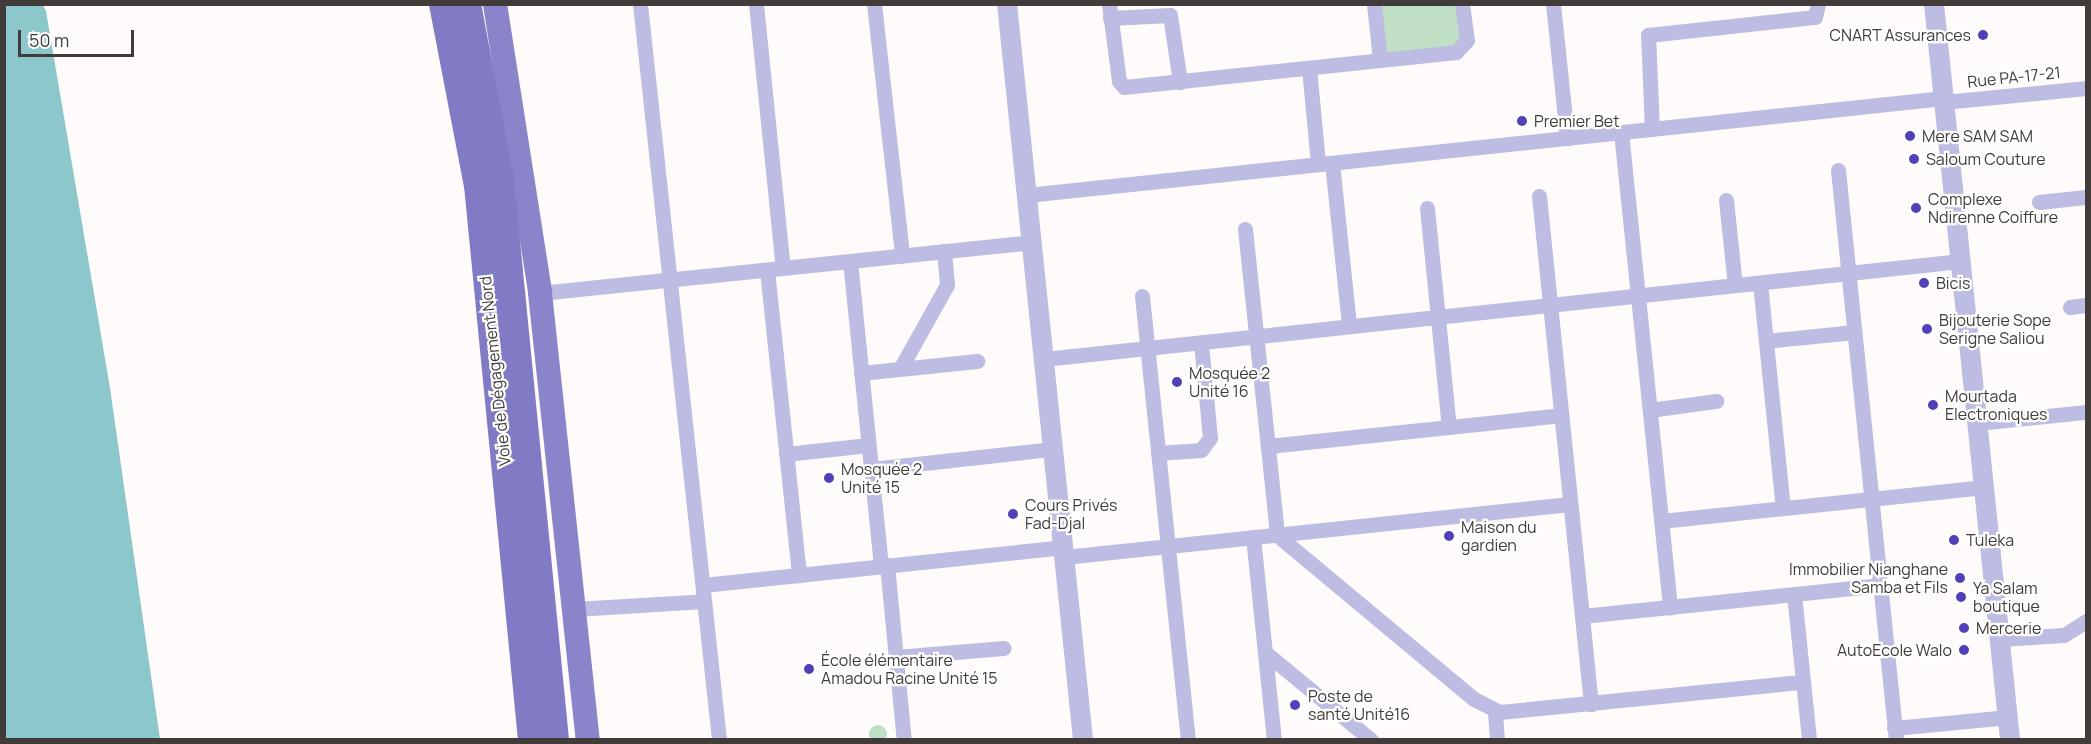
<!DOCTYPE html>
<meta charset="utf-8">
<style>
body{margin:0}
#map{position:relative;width:2091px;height:744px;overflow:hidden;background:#fefbfa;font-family:Manrope,sans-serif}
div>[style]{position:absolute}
.green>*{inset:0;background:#bfe0c5}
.round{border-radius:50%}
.water>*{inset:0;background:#8cc7cc}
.minor>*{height:15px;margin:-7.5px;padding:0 7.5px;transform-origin:7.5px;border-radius:7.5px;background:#bdbce3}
.tertiary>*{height:20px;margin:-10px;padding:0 10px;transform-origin:10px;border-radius:10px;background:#bdbce3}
.primary>*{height:24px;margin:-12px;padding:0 12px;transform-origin:12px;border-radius:12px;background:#8a85ca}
.trunk>*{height:26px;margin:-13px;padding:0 13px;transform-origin:13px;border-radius:13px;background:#817ac5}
.dots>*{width:16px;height:16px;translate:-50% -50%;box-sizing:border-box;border:3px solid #fff;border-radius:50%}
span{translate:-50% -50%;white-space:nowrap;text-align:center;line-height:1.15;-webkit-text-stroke:4.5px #fff;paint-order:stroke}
.poi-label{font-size:16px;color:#413b39}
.right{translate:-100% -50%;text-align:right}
.left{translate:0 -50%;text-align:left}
.street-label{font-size:16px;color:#413b39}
.frame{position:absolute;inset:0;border:6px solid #413b39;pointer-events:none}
.scale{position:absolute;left:18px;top:30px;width:116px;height:27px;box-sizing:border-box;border:3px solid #413b39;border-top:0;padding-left:8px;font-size:18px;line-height:21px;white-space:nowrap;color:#413b39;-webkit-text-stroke:4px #fff;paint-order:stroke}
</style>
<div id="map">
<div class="green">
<div style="clip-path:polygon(1378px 5px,1457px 5px,1461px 47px,1383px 55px)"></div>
<div class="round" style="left:869px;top:725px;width:18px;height:18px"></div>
</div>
<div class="water">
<div style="clip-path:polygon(4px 5px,43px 5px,46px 11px,110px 388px,160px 739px,5px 739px)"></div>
</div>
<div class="minor">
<div style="left:640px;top:4px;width:740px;rotate:83.87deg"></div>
<div style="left:756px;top:4px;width:265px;rotate:84.2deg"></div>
<div style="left:874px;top:4px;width:253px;rotate:83.6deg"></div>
<div style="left:1109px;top:4px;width:78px;rotate:82.6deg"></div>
<div style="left:1119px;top:81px;width:8px;rotate:50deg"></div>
<div style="left:1124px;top:87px;width:334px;rotate:-6deg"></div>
<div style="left:1456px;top:52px;width:16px;rotate:-47deg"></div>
<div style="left:1467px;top:40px;width:36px;rotate:-98deg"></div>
<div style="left:1374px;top:4px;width:56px;rotate:83.9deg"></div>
<div style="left:1553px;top:4px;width:135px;rotate:84deg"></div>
<div style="left:1110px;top:18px;width:60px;rotate:-2.9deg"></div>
<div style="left:1170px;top:15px;width:68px;rotate:81.5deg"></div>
<div style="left:1309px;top:68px;width:96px;rotate:84.6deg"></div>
<div style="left:1944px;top:102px;width:143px;rotate:-5.6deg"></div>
<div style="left:1652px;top:129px;width:94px;rotate:-92.4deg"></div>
<div style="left:1648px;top:35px;width:168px;rotate:-6.2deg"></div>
<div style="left:1815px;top:17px;width:13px;rotate:-77deg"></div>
<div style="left:1621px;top:132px;width:478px;rotate:84.1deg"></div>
<div style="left:1332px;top:163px;width:164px;rotate:84deg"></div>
<div style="left:1838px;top:170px;width:573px;rotate:84.19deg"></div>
<div style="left:1027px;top:195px;width:922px;rotate:-6.04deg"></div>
<div style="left:1539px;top:196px;width:511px;rotate:84.16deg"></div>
<div style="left:1726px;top:200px;width:85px;rotate:84deg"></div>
<div style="left:2039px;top:202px;width:47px;rotate:-6.1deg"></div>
<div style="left:1427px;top:208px;width:220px;rotate:84.3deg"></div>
<div style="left:1245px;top:229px;width:308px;rotate:84deg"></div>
<div style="left:1277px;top:535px;width:256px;rotate:39.8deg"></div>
<div style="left:1474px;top:699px;width:29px;rotate:27deg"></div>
<div style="left:1500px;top:712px;width:304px;rotate:-5.7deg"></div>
<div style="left:850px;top:261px;width:307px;rotate:84.2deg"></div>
<div style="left:767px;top:270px;width:307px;rotate:84deg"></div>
<div style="left:1760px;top:283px;width:226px;rotate:84.2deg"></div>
<div style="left:540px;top:293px;width:495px;rotate:-5.9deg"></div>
<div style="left:1142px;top:296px;width:446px;rotate:84.1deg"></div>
<div style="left:2070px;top:307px;width:16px;rotate:-7deg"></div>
<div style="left:1766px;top:341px;width:89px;rotate:-5.8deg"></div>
<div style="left:1044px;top:359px;width:922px;rotate:-6.1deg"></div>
<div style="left:900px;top:369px;width:96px;rotate:-60.8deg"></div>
<div style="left:947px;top:285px;width:34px;rotate:-95deg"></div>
<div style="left:861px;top:373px;width:117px;rotate:-5.9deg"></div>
<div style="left:1650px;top:410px;width:67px;rotate:-7.8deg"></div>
<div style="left:1977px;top:423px;width:110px;rotate:-5.8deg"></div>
<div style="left:1268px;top:446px;width:295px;rotate:-6deg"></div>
<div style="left:1158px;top:453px;width:43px;rotate:-4deg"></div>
<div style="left:1201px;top:450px;width:15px;rotate:-53deg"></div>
<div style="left:1210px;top:438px;width:96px;rotate:-95.4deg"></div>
<div style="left:786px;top:454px;width:83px;rotate:-6.2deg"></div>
<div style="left:871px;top:469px;width:183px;rotate:-6.3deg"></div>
<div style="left:1661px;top:521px;width:325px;rotate:-6deg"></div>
<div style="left:1253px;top:537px;width:204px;rotate:84.1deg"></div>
<div style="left:1064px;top:557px;width:509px;rotate:-5.98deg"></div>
<div style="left:887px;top:565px;width:176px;rotate:84.5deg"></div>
<div style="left:703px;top:585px;width:362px;rotate:-6deg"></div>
<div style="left:1794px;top:594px;width:147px;rotate:84.1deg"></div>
<div style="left:575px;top:609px;width:129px;rotate:-3.5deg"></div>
<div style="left:1582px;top:616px;width:301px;rotate:-5.9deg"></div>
<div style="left:2000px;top:639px;width:64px;rotate:-3.6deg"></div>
<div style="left:2064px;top:635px;width:26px;rotate:-32deg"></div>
<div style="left:1266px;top:653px;width:136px;rotate:39.6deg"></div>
<div style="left:896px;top:657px;width:108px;rotate:-4.8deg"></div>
<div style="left:1495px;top:712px;width:28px;rotate:86deg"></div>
<div style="left:1894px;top:728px;width:115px;rotate:-5.5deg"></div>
</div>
<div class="tertiary">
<div style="left:1007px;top:4px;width:740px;rotate:84.1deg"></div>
<div style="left:1934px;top:4px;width:740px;rotate:84.1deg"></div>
</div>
<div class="primary">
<div style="left:495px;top:4px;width:292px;rotate:81.1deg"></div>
<div style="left:540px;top:293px;width:450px;rotate:83.9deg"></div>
</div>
<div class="trunk">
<div style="left:442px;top:4px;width:184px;rotate:79.1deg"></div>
<div style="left:477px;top:185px;width:558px;rotate:84.44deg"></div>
<div style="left:468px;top:4px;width:179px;rotate:79.4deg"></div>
<div style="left:501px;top:180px;width:563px;rotate:84.39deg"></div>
</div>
<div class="dots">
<div style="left:1983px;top:35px;background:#5240b8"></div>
<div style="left:1522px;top:121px;background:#5240b8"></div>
<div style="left:1910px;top:136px;background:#5240b8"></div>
<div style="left:1914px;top:159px;background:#5240b8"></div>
<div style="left:1916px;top:208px;background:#5240b8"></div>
<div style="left:1924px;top:283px;background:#5240b8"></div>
<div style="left:1927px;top:329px;background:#5240b8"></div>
<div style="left:1177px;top:382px;background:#5240b8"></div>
<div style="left:1933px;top:405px;background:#5240b8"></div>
<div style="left:829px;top:478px;background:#5240b8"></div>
<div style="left:1013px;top:514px;background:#5240b8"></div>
<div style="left:1449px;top:536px;background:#5240b8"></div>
<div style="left:1954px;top:540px;background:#5240b8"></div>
<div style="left:1960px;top:578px;background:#5240b8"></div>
<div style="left:1961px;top:597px;background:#5240b8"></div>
<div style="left:1964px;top:628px;background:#5240b8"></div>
<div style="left:1964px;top:650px;background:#5240b8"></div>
<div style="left:809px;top:669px;background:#5240b8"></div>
<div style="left:1295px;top:705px;background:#5240b8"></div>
</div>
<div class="poi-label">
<span class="right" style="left:1971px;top:35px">CNART Assurances</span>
<span class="left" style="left:1534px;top:121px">Premier Bet</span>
<span class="left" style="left:1922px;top:136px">Mere SAM SAM</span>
<span class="left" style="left:1926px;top:159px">Saloum Couture</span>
<span class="left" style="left:1928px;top:208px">Complexe<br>Ndirenne Coiffure</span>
<span class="left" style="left:1936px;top:283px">Bicis</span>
<span class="left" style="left:1939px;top:329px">Bijouterie Sope<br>Serigne Saliou</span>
<span class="left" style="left:1189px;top:382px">Mosquée 2<br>Unité 16</span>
<span class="left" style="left:1945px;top:405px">Mourtada<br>Electroniques</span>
<span class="left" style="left:841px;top:478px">Mosquée 2<br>Unité 15</span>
<span class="left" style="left:1025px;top:514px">Cours Privés<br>Fad-Djal</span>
<span class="left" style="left:1461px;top:536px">Maison du<br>gardien</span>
<span class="left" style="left:1966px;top:540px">Tuleka</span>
<span class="right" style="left:1948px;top:578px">Immobilier Nianghane<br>Samba et Fils</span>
<span class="left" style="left:1973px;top:597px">Ya Salam<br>boutique</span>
<span class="left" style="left:1976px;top:628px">Mercerie</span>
<span class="right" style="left:1952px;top:650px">AutoEcole Walo</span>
<span class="left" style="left:821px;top:669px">École élémentaire<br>Amadou Racine Unité 15</span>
<span class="left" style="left:1308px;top:705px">Poste de<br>santé Unité16</span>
</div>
<div class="street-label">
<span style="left:2014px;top:77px;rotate:-6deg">Rue PA-17-21</span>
<span style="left:495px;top:371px;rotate:-96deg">Voie de Dégagement Nord</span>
</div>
<div class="frame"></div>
<div class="scale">50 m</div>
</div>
